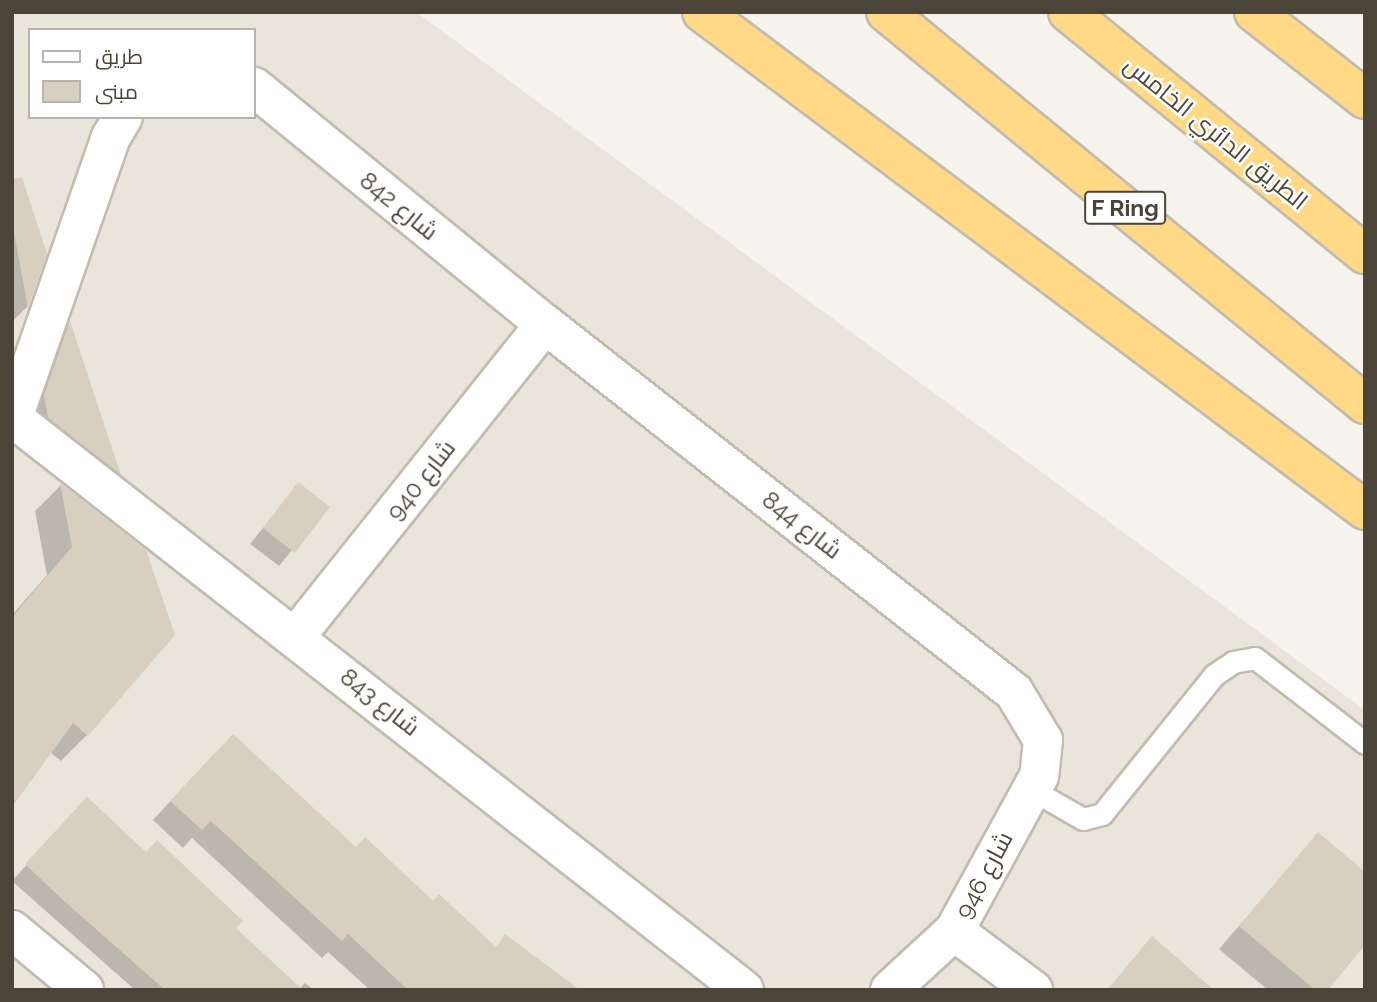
<!DOCTYPE html>
<meta charset="utf-8">
<style>
body{margin:0}
#map{position:relative;width:1377px;height:1002px;overflow:hidden;background:#f6f3ec;font-family:Raleway,Cairo,sans-serif}
div>[style]{position:absolute}
.residential>*{inset:0;background:#eae5da}
.shadow>*{inset:0;background:#0003}
.building>*{inset:0;background:#d8cfc1}
.roads{filter:drop-shadow(2px 0 #c2bbae) drop-shadow(-2px 0 #c2bbae) drop-shadow(0 2px #c2bbae) drop-shadow(0 -2px #c2bbae)}
.service>*{height:21px;margin:-10.5px;padding:0 10.5px;transform-origin:10.5px;border-radius:10.5px;background:#fff}
.minor>*{height:38px;margin:-19px;padding:0 19px;transform-origin:19px;border-radius:19px;background:#fff}
.trunk>*{height:38px;margin:-19px;padding:0 19px;transform-origin:19px;border-radius:19px;background:#ffd985}
span{translate:-50% -50%;white-space:nowrap;text-align:center;line-height:1.15;-webkit-text-stroke:5px #fff;paint-order:stroke}
.shield-label span{padding:2px 5px;background:#fff;border:2px solid;border-radius:5px;-webkit-text-stroke-width:0}
.shield-label{font-size:23px;color:#4b4439;font-weight:700}
.street-label{font-size:24px;color:#4b4439}
.frame{position:absolute;inset:0;border:14px solid #4b4439;pointer-events:none}
.legend{position:absolute;left:28px;top:28px;width:228px;height:91px;box-sizing:border-box;background:#fff;border:2px solid #b7b4b0;margin:0;padding:9px 12px;list-style:none;font-size:21px;color:#4b4439}
.legend li{display:flex;align-items:center;gap:14px;height:35px}
.legend b{width:35px;border:2px solid #b7b4b0}
</style>
<div id="map">
<div class="residential">
<div style="clip-path:polygon(evenodd,12px 12px,416px 12px,1365px 710px,1365px 990px,12px 990px,12px 12px,30px 30px,254px 30px,254px 117px,30px 117px,30px 30px)"></div>
</div>
<div class="shadow">
<div style="clip-path:polygon(12px 181px,45px 254px,27px 307px,12px 322px)"></div>
<div style="clip-path:polygon(69px 325px,119px 474px,92px 501px,22px 445px,43px 351px)"></div>
<div style="clip-path:polygon(61px 485px,145px 551px,87px 735px,61px 761px,50px 752px,12px 804px,12px 615px,47px 575px,35px 511px)"></div>
<div style="clip-path:polygon(298px 485px,327px 507px,279px 566px,250px 544px)"></div>
<div style="clip-path:polygon(214px 754px,495px 948px,505px 937px,561px 990px,370px 990px,328px 952px,322px 958px,192px 838px,183px 848px,153px 820px)"></div>
<div style="clip-path:polygon(73px 814px,146px 854px,299px 989px,305px 983px,314px 990px,135px 990px,12px 881px)"></div>
<div style="clip-path:polygon(1318px 835px,1326px 990px,1268px 990px,1219px 949px)"></div>
</div>
<div class="building">
<div style="clip-path:polygon(22px 177px,47px 254px,28px 308px,12px 222px,12px 179px)"></div>
<div style="clip-path:polygon(70px 321px,121px 475px,48px 418px,44px 395px)"></div>
<div style="clip-path:polygon(298px 482px,330px 507px,295px 553px,263px 528px)"></div>
<div style="clip-path:polygon(60px 483px,146px 550px,175px 635px,88px 736px,73px 723px,12px 807px,12px 617px,72px 547px)"></div>
<div style="clip-path:polygon(233px 734px,356px 847px,365px 837px,433px 901px,439px 894px,496px 947px,505px 934px,580px 990px,408px 990px,348px 934px,342px 941px,211px 821px,202px 830px,170px 801px)"></div>
<div style="clip-path:polygon(87px 797px,146px 852px,157px 840px,243px 921px,236px 928px,303px 990px,165px 990px,64px 901px,25px 864px)"></div>
<div style="clip-path:polygon(1318px 832px,1365px 872px,1365px 945px,1328px 990px,1315px 990px,1239px 926px)"></div>
<div style="clip-path:polygon(1152px 936px,1214px 990px,1107px 990px)"></div>
</div>
<div class="roads">
<div class="service">
<div style="left:1029px;top:788px;width:62px;rotate:29.9deg"></div>
<div style="left:1083px;top:819px;width:20px;rotate:-15deg"></div>
<div style="left:1102px;top:814px;width:179px;rotate:-51.1deg"></div>
<div style="left:1214px;top:675px;width:23px;rotate:-34deg"></div>
<div style="left:1233px;top:662px;width:22px;rotate:-10deg"></div>
<div style="left:1255px;top:658px;width:139px;rotate:37.7deg"></div>
</div>
<div class="minor">
<div style="left:254px;top:87px;width:375px;rotate:39.2deg"></div>
<div style="left:545px;top:324px;width:596px;rotate:38.12deg"></div>
<div style="left:1014px;top:692px;width:56px;rotate:58.9deg"></div>
<div style="left:1043px;top:740px;width:36px;rotate:96deg"></div>
<div style="left:1039px;top:776px;width:177px;rotate:118.7deg"></div>
<div style="left:954px;top:931px;width:87px;rotate:137.3deg"></div>
<div style="left:13px;top:418px;width:928px;rotate:38.04deg"></div>
<div style="left:12px;top:421px;width:301px;rotate:-70.8deg"></div>
<div style="left:111px;top:137px;width:23px;rotate:-59deg"></div>
<div style="left:296px;top:636px;width:399px;rotate:-51.4deg"></div>
<div style="left:12px;top:930px;width:94px;rotate:39.8deg"></div>
<div style="left:954px;top:931px;width:99px;rotate:36.8deg"></div>
</div>
<div class="trunk">
<div style="left:702px;top:12px;width:829px;rotate:36.91deg"></div>
<div style="left:886px;top:12px;width:619px;rotate:39.3deg"></div>
<div style="left:1068px;top:12px;width:383px;rotate:39.2deg"></div>
<div style="left:1254px;top:12px;width:141px;rotate:38.1deg"></div>
</div>
</div>
<div class="shield-label">
<span style="left:1125px;top:208px">F Ring</span>
</div>
<div class="street-label">
<span style="left:1216px;top:133px;rotate:39deg">الطريق الدائري الخامس</span>
<span style="left:399px;top:206px;rotate:39deg">شارع 842</span>
<span style="left:421px;top:480px;rotate:-52deg">شارع 940</span>
<span style="left:802px;top:525px;rotate:38deg">شارع 844</span>
<span style="left:380px;top:702px;rotate:38deg">شارع 843</span>
<span style="left:984px;top:875px;rotate:-62deg">شارع 946</span>
</div>
<div class="frame"></div>
<ul class="legend">
<li><b style="height:9px;background:#fff"></b>طريق</li>
<li><b style="height:19px;background:#d8cfc1"></b>مبنى</li>
</ul>
</div>
